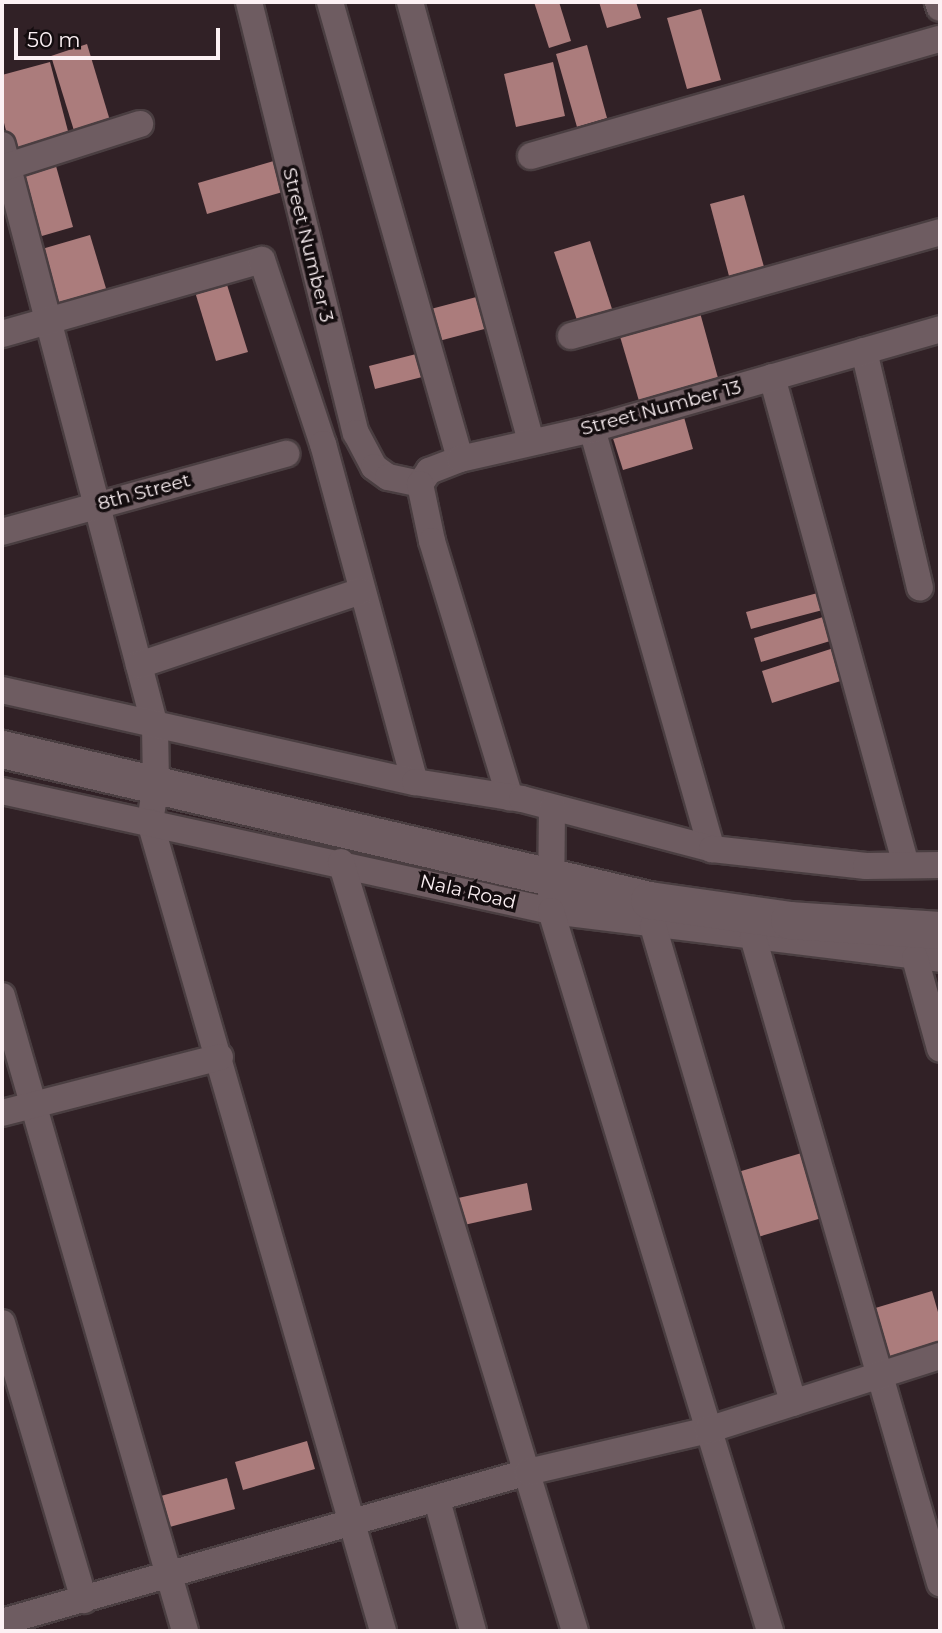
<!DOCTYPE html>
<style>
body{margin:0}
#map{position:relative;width:942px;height:1633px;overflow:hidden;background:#312126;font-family:Montserrat,sans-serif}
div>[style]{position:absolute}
.building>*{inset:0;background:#ab7c7c}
.roads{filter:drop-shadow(2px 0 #4a3e41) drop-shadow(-2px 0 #4a3e41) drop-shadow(0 2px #4a3e41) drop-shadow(0 -2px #4a3e41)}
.street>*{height:26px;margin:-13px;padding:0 13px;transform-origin:13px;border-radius:13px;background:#6e5c61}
.secondary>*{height:37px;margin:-18.5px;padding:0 18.5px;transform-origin:18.5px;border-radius:18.5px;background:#6e5c61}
span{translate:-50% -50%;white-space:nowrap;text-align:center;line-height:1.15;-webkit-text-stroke:7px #140d0f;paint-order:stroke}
.street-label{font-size:19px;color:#fcf1f4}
.frame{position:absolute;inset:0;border:4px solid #fcf1f4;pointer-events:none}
.scale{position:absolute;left:14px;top:28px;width:206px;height:32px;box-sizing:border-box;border:4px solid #fcf1f4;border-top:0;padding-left:9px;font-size:21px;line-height:24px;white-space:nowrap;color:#fcf1f4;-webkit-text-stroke:5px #140d0f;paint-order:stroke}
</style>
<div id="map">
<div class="building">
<div style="clip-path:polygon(534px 2px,559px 2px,571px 41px,549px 48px)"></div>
<div style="clip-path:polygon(599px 2px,636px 2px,641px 18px,607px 28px)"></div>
<div style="clip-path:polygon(701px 9px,721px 80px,687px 89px,667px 18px)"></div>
<div style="clip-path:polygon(87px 44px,111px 124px,75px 134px,51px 56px)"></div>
<div style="clip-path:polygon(587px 45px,607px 118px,577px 127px,556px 54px)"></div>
<div style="clip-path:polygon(50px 62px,69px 135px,11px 150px,2px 115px,2px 75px)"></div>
<div style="clip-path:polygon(553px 62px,565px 116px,516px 127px,504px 74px)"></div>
<div style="clip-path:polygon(284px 158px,293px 189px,207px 214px,198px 183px)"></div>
<div style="clip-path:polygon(56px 166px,73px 227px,35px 238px,17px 177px)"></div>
<div style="clip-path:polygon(744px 195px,764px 267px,729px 276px,710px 204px)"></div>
<div style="clip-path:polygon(90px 235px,108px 295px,53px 311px,35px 251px)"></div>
<div style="clip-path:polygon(590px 241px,614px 315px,579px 326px,554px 252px)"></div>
<div style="clip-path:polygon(223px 272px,248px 352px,216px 361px,192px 282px)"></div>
<div style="clip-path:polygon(484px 295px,492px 327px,435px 342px,427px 310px)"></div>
<div style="clip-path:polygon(699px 309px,718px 378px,639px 401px,619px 333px)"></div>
<div style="clip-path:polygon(428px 351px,434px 374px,375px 389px,369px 366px)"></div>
<div style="clip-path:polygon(682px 410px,693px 449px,623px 470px,611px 432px)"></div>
<div style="clip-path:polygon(829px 590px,834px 607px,751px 629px,746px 612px)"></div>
<div style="clip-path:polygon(833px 614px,840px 638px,761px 662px,754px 638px)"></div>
<div style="clip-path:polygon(840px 646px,850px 678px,772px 703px,762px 671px)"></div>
<div style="clip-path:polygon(805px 1152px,825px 1217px,748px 1240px,728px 1175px)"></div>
<div style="clip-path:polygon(527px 1183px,532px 1210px,464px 1225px,458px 1198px)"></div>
<div style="clip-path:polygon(932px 1291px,940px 1319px,940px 1344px,887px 1360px,872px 1309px)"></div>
<div style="clip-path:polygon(307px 1441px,315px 1469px,243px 1490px,235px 1462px)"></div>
<div style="clip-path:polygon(227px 1478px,235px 1509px,166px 1528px,157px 1497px)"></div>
</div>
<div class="roads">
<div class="street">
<div style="left:249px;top:2px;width:444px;rotate:76.1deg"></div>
<div style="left:356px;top:433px;width:38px;rotate:62deg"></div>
<div style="left:374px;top:467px;width:17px;rotate:36deg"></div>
<div style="left:388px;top:477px;width:33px;rotate:12deg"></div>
<div style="left:330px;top:2px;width:475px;rotate:74.1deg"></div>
<div style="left:410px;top:2px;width:454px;rotate:74.6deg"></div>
<div style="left:938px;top:2px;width:6px;rotate:72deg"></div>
<div style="left:2px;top:145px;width:601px;rotate:75.25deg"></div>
<div style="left:155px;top:726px;width:58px;rotate:89deg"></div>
<div style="left:156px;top:784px;width:38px;rotate:99deg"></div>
<div style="left:150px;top:822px;width:842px;rotate:73.93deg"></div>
<div style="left:531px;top:156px;width:425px;rotate:-16deg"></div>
<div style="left:2px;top:168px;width:145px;rotate:-17.7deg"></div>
<div style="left:2px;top:334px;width:270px;rotate:-15.9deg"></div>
<div style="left:262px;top:260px;width:194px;rotate:71.7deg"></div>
<div style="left:323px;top:444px;width:350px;rotate:74.8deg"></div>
<div style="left:571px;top:336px;width:383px;rotate:-15.7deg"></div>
<div style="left:864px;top:351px;width:243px;rotate:76.7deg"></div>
<div style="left:772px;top:377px;width:506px;rotate:74.65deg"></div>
<div style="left:592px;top:429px;width:437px;rotate:74.1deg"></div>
<div style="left:420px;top:484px;width:16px;rotate:-55deg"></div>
<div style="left:429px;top:471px;width:33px;rotate:-21deg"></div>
<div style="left:460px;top:459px;width:135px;rotate:-12.8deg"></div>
<div style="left:592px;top:429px;width:362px;rotate:-16deg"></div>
<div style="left:420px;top:484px;width:58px;rotate:78.1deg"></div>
<div style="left:432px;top:541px;width:268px;rotate:73.1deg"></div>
<div style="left:2px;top:532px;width:295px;rotate:-15.4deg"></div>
<div style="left:139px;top:665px;width:234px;rotate:-18.4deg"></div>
<div style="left:2px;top:690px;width:423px;rotate:12.6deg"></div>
<div style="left:415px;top:782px;width:108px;rotate:9deg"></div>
<div style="left:522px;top:799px;width:196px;rotate:14.7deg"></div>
<div style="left:712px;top:849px;width:155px;rotate:6.3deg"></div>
<div style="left:866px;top:866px;width:74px;rotate:-0.8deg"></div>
<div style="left:2px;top:791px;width:562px;rotate:12.33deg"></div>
<div style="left:551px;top:911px;width:392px;rotate:7deg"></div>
<div style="left:552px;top:808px;width:103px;rotate:90.6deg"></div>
<div style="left:551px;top:911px;width:753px;rotate:73.08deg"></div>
<div style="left:341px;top:862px;width:804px;rotate:73.08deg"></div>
<div style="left:653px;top:926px;width:497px;rotate:73.6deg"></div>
<div style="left:753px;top:937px;width:673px;rotate:73.86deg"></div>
<div style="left:915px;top:958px;width:94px;rotate:74.6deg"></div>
<div style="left:2px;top:996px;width:661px;rotate:73.92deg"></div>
<div style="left:2px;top:1113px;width:225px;rotate:-14.4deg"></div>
<div style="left:2px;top:1323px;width:289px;rotate:73.5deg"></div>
<div style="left:437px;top:1500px;width:136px;rotate:74.6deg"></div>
<div style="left:2px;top:1622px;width:547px;rotate:-15.92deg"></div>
<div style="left:528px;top:1472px;width:185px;rotate:-13.1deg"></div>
<div style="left:708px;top:1430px;width:244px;rotate:-17.7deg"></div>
</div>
<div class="secondary">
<div style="left:2px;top:749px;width:664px;rotate:13.14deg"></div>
<div style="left:649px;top:900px;width:141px;rotate:8.1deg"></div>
<div style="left:789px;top:920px;width:151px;rotate:3.8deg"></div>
</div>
</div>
<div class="street-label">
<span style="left:308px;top:245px;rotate:76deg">Street Number 3</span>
<span style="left:661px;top:408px;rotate:-15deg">Street Number 13</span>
<span style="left:144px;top:492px;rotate:-15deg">8th Street</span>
<span style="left:468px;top:892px;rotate:13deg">Nala Road</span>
</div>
<div class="frame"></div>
<div class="scale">50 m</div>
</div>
